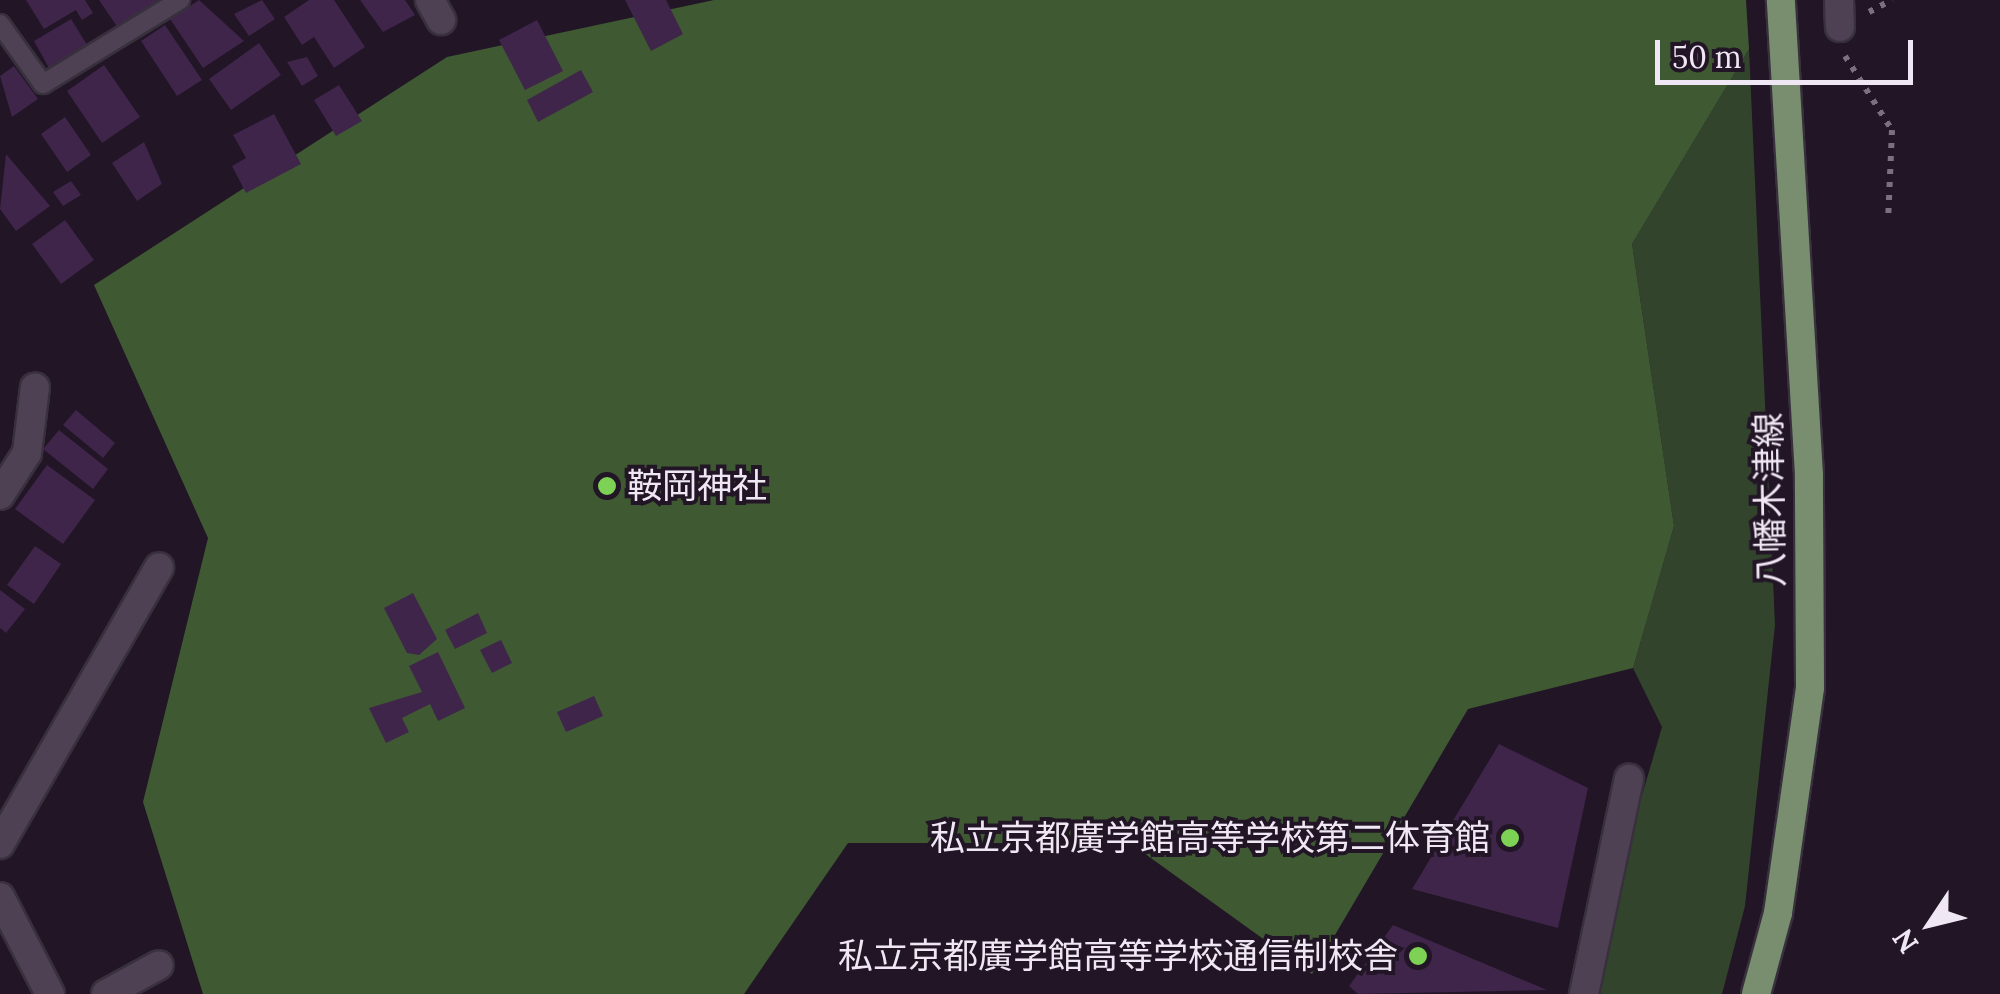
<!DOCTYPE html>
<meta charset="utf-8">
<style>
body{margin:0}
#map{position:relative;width:2000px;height:994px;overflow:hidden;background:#211526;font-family:Lora,"Noto Sans JP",serif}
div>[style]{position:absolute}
.green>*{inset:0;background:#33442d}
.forest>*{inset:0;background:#3f5a33}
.building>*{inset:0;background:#3e2549}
.path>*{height:6px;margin-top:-3px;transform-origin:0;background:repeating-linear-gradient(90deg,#7a707e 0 5px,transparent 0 13px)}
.roads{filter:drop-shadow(2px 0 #38313d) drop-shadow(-2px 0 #38313d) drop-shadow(0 2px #38313d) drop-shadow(0 -2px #38313d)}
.service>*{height:18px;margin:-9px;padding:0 9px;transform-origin:9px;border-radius:9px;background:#4e4154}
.minor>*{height:28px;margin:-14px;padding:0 14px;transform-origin:14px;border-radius:14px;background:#4e4154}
.primary>*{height:28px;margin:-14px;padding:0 14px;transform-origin:14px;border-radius:14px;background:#788e6f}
.dots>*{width:28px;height:28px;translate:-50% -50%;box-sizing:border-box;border:5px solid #211526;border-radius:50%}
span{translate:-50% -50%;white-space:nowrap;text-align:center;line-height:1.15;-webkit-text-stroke:8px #211526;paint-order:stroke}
.poi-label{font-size:35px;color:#efe7f3}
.left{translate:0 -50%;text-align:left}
.right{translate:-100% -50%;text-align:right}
.street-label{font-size:35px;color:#efe7f3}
.north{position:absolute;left:1880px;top:874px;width:100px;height:100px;-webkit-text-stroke:8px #211526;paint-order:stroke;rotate:235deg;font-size:28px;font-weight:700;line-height:40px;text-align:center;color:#efe7f3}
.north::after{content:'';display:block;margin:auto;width:35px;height:45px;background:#efe7f3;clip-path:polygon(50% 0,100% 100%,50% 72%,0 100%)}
.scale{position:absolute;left:1655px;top:40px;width:258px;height:45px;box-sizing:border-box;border:5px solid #efe7f3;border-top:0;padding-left:12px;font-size:30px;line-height:35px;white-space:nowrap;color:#efe7f3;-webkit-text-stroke:8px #211526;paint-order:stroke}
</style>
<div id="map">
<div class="green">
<div style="clip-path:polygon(1749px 49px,1775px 625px,1745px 906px,1722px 994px,1598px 994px,1610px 905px,1662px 727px,1633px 668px,1674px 526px,1632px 244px)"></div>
</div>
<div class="forest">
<div style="clip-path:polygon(714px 0,1746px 0,1749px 49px,1632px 244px,1674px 526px,1633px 668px,1468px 709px,1312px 974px,1130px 843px,848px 843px,744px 994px,203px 994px,143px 802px,208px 538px,94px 285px,447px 57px)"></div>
</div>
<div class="building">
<div style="clip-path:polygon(26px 0,85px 0,93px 13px,82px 20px,76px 10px,44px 29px)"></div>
<div style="clip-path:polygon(99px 0,162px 0,118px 28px)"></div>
<div style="clip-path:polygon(199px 0,244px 41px,203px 68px,170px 19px)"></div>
<div style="clip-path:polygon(262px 0,275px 19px,249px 36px,234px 14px)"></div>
<div style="clip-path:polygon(309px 0,334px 0,365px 47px,334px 68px,314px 37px,302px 45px,284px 17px)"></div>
<div style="clip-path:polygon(360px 0,405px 0,415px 15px,383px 32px)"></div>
<div style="clip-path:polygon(625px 0,666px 0,683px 34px,651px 51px)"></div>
<div style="clip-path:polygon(71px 19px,89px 48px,50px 70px,34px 41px)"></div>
<div style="clip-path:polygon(537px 20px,563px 71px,525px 90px,499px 40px)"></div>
<div style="clip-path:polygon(165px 25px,202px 80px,177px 96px,141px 41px)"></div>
<div style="clip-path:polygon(259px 43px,281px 75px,231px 110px,209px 79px)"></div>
<div style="clip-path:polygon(307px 57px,318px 76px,302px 86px,287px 62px)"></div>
<div style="clip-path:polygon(104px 65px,140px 117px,102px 143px,67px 91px)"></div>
<div style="clip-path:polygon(14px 66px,38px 99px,12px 117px,0 76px)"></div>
<div style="clip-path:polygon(581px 70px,593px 92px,538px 122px,527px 100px)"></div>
<div style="clip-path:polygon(339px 85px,362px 121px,336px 136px,314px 100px)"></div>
<div style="clip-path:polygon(274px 114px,301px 164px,246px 193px,232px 166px,246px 158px,233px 135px)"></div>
<div style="clip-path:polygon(65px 117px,91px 155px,67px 172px,41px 134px)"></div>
<div style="clip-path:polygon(144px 142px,162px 184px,137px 201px,112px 163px)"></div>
<div style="clip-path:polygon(6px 154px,50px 206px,16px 231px,0 209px)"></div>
<div style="clip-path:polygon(71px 181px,81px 195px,63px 206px,53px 192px)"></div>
<div style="clip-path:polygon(65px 220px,94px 260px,61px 284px,32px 244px)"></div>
<div style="clip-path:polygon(76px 410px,115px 443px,103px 458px,63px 425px)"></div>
<div style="clip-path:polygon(59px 430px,108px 469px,93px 489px,43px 449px)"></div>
<div style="clip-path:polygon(47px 465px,95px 500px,63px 544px,15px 509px)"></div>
<div style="clip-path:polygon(35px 546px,61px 564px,34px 604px,7px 585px)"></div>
<div style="clip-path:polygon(0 590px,25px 609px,6px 633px,0 628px)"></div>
<div style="clip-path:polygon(413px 593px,437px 639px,419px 655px,407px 653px,384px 608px)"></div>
<div style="clip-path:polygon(478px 613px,487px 633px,455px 649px,445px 630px)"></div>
<div style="clip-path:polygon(501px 640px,512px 663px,492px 673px,480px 650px)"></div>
<div style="clip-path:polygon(438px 652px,465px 708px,438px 721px,430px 704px,402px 718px,409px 732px,386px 743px,369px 708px,422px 692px,409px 666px)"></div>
<div style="clip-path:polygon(594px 696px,603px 716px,566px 732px,557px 712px)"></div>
<div style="clip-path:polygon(1499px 744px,1588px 788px,1558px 928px,1412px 889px)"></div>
<div style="clip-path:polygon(1393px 925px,1547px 990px,1358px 994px,1349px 986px)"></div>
</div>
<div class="path">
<div style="left:1869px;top:12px;width:26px;rotate:-28deg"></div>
<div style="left:1845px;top:56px;width:88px;rotate:57.6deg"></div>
<div style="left:1892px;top:130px;width:90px;rotate:92.5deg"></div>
</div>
<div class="roads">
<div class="service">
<div style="left:0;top:24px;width:74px;rotate:54.4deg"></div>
<div style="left:43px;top:84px;width:161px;rotate:-31.5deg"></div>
</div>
<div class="minor">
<div style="left:430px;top:0;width:23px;rotate:61deg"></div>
<div style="left:1839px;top:0;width:27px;rotate:88deg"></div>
<div style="left:0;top:495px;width:50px;rotate:-57.3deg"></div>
<div style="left:27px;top:453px;width:66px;rotate:-83.1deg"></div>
<div style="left:0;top:844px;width:319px;rotate:-60.1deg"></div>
<div style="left:0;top:897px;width:109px;rotate:62.7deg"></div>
<div style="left:106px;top:994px;width:60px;rotate:-28.7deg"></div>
<div style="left:1584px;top:994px;width:220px;rotate:-78.2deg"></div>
</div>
<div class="primary">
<div style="left:1756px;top:994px;width:84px;rotate:-74.8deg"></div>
<div style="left:1778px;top:913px;width:228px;rotate:-81.9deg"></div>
<div style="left:1810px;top:687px;width:212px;rotate:-90.3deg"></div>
<div style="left:1809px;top:475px;width:476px;rotate:-93.4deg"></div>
</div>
</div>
<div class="dots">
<div style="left:607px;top:486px;background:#7dd154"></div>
<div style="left:1510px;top:838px;background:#7dd154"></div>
<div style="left:1418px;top:956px;background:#7dd154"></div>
</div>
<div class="poi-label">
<span class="left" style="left:627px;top:486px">鞍岡神社</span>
<span class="right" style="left:1490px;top:838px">私立京都廣学館高等学校第二体育館</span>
<span class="right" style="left:1398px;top:956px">私立京都廣学館高等学校通信制校舎</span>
</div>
<div class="street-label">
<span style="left:1770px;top:500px;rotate:-91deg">八幡木津線</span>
</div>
<div class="north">N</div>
<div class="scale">50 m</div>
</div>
